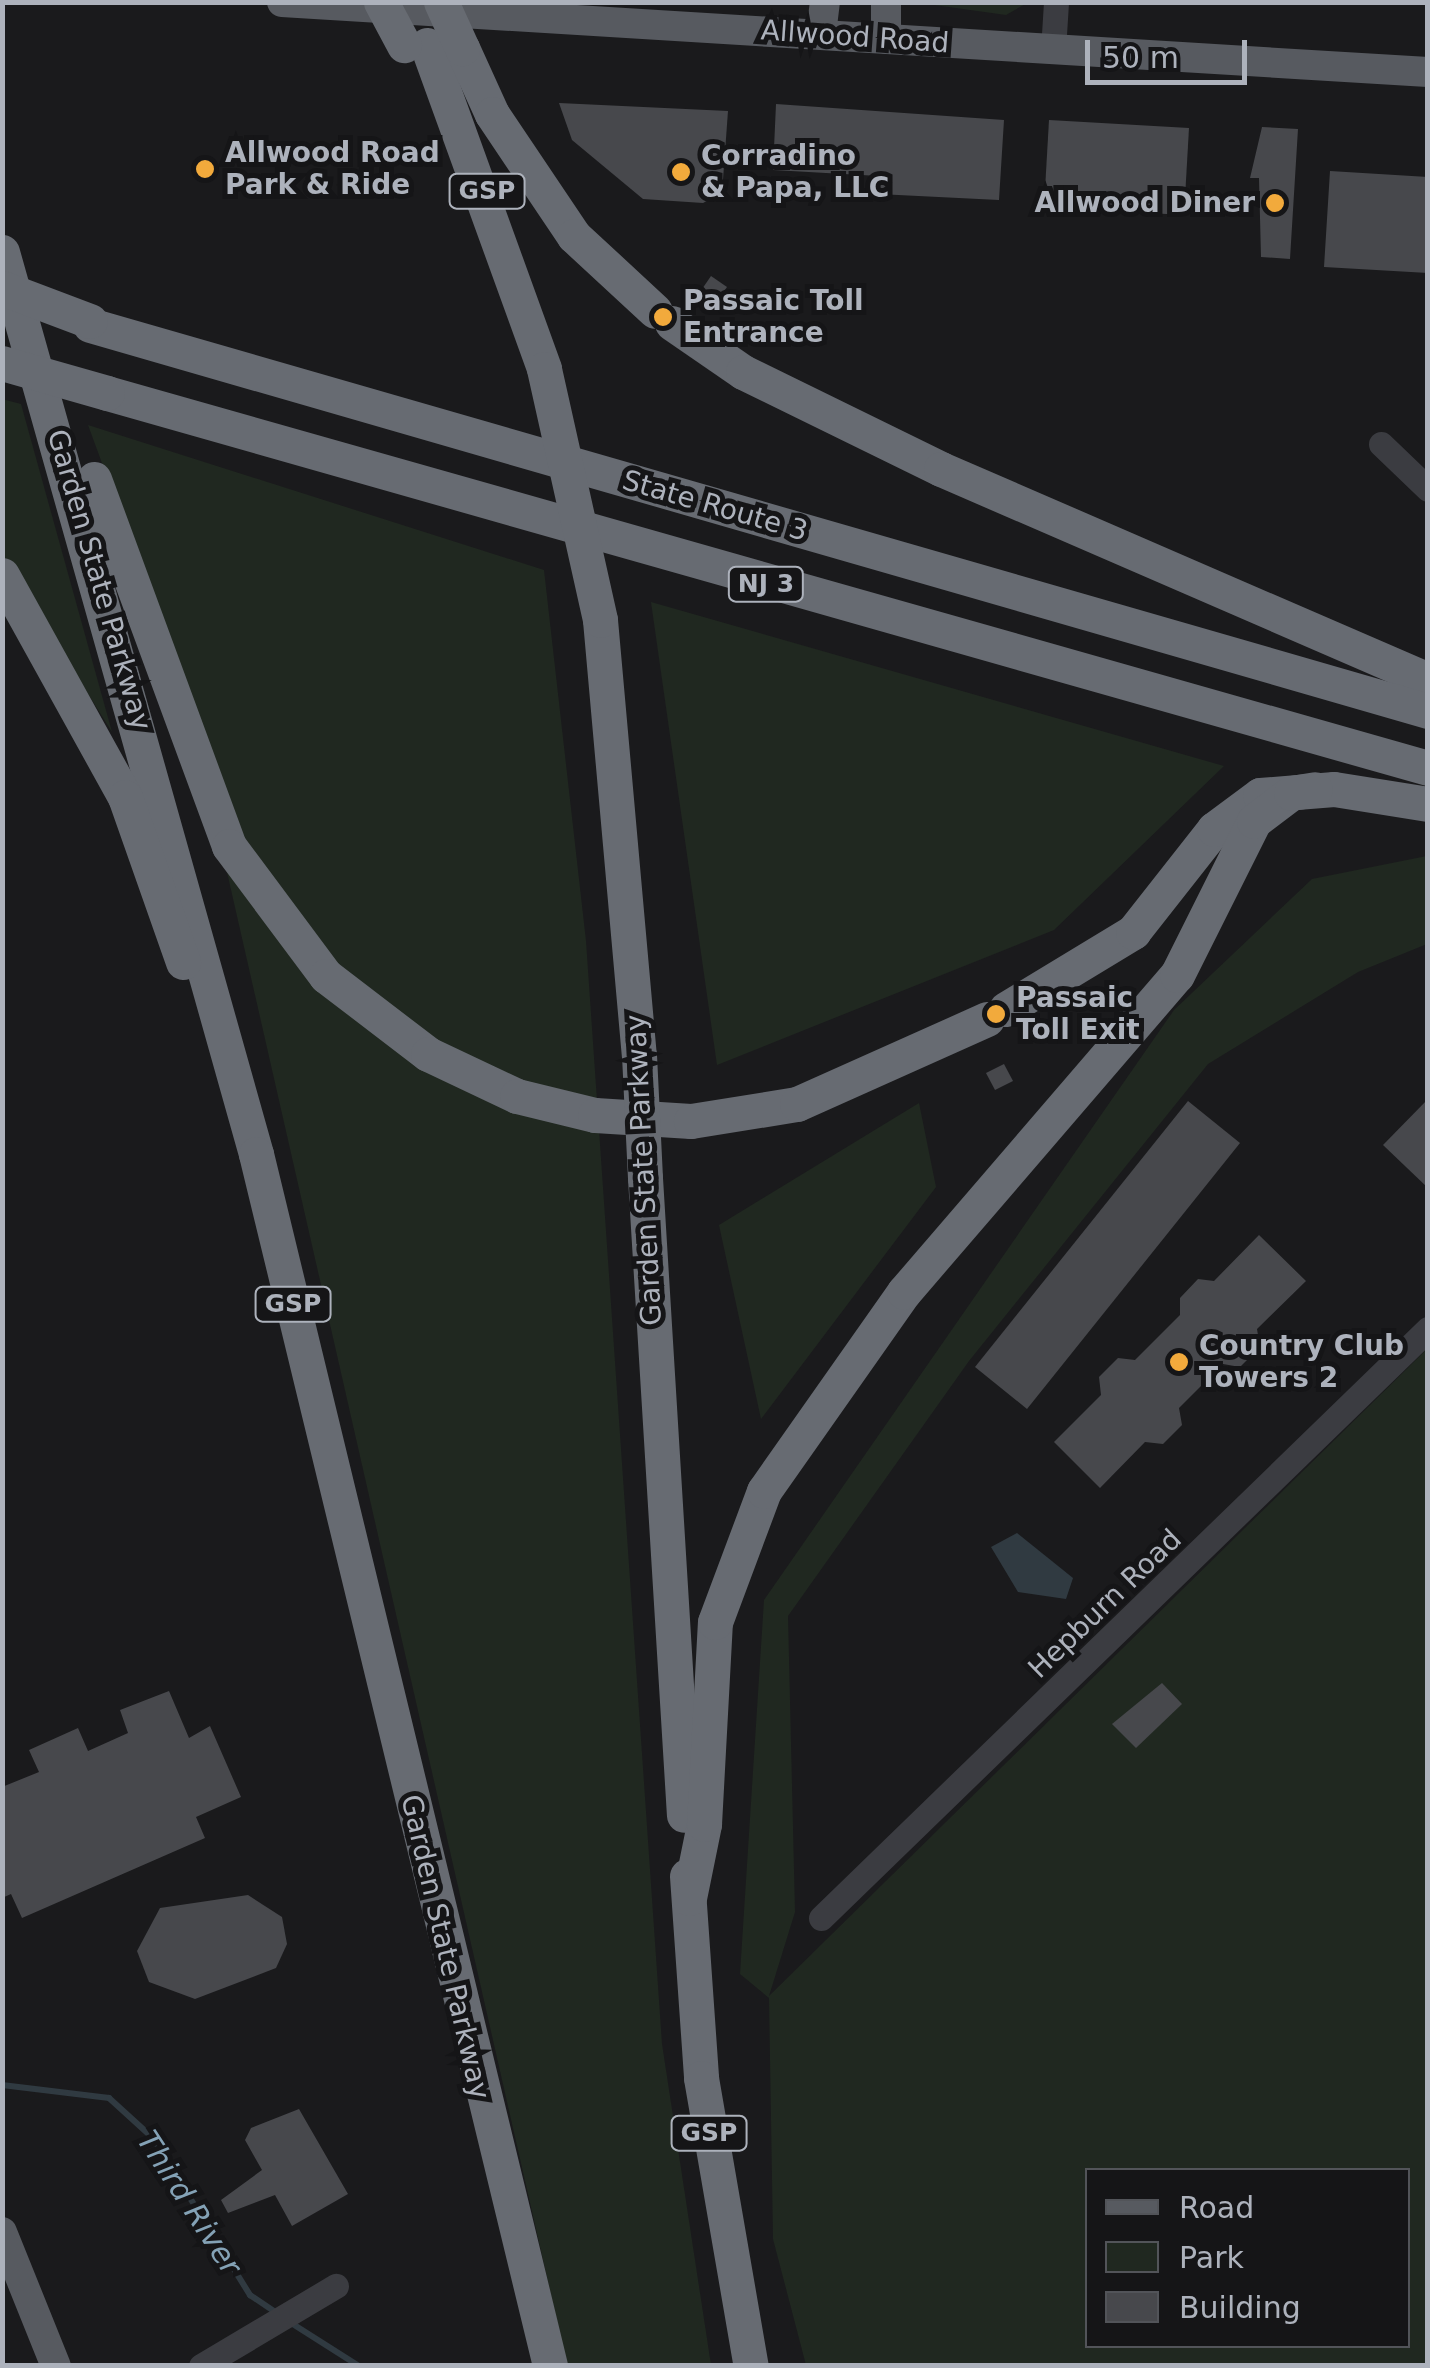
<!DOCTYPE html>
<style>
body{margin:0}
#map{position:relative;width:1430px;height:2368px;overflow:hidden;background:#1a1a1c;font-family:"DejaVu Sans",sans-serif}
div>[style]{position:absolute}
.green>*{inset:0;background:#202820}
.water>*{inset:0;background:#303a41}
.stream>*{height:6px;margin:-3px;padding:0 3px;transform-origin:3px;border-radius:3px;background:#303a41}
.building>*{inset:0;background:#47484c}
.minor>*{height:25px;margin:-12.5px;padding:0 12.5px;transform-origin:12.5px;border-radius:12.5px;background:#3b3c41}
.major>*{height:30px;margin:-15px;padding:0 15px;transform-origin:15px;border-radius:15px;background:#575a60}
.highway>*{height:35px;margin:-17.5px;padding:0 17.5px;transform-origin:17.5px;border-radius:17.5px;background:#676b72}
.highway-bridge>*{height:35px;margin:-17.5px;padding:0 17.5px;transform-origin:17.5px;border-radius:17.5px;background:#676b72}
.dots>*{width:28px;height:28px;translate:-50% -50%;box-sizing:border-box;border:5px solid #151517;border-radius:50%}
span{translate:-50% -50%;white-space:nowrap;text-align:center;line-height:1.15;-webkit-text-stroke:10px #151517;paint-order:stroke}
.shield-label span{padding:2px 8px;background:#151517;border:2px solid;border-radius:8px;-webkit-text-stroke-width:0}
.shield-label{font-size:25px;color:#adb2bc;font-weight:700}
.street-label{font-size:28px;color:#adb2bc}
.poi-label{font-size:28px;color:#adb2bc;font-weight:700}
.left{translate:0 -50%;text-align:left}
.right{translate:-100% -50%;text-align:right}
.water-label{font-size:30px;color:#84a2b6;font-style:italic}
.frame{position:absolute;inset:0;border:5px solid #adb2bc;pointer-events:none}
.legend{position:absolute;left:1085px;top:2168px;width:325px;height:180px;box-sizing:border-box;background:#151517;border:2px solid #525459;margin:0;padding:12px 18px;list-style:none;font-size:30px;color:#adb2bc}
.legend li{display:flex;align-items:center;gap:20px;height:50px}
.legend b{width:50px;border:2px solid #525459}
.scale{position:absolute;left:1085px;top:40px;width:162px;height:45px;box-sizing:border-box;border:5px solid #adb2bc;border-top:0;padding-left:12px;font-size:30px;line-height:35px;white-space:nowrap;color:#adb2bc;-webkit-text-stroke:8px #151517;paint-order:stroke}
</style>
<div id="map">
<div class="green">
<div style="clip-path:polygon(920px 3px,1027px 3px,1006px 15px)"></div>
<div style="clip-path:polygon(2px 399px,21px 404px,112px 732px,3px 559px)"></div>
<div style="clip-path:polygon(88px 425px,544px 570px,586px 941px,662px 2044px,711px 2365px,567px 2365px,186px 692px)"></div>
<div style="clip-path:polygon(651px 602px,1224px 766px,1054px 930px,717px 1065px)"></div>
<div style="clip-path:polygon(evenodd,1427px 856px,1427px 944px,1358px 972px,1208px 1064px,969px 1361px,788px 1616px,795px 1912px,769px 1996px,1427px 1349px,1427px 2365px,806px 2365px,773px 2239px,769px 1998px,740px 1974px,764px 1600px,1174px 1010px,1312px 879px,1427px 856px,1088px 2170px,1408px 2170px,1408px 2346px,1088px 2346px,1088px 2170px)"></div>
<div style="clip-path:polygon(919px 1103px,936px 1187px,761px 1419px,719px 1225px)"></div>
</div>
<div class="water">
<div style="clip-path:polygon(1017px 1533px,1073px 1578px,1066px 1599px,1018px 1592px,991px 1547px)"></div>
</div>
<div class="stream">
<div style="left:2px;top:2085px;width:108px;rotate:6.9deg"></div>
<div style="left:109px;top:2098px;width:59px;rotate:42.3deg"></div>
<div style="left:153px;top:2138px;width:185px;rotate:58.3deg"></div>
<div style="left:250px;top:2295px;width:34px;rotate:34deg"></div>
<div style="left:288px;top:2321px;width:84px;rotate:32.4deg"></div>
</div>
<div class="building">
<div style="clip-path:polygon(559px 103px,728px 111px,722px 193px,703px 203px,643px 199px,572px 140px)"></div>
<div style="clip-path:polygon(776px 104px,1004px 120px,999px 200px,878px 194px,879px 176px,773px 170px)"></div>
<div style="clip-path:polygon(1049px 120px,1189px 128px,1184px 215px,1044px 207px)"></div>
<div style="clip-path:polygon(1262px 127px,1298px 129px,1290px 259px,1261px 257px,1259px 178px,1250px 178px)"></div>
<div style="clip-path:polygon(1330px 171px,1428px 177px,1428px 273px,1324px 267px)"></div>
<div style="clip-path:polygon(711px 276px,727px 287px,716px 303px,700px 292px)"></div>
<div style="clip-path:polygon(1004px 1064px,1013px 1081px,995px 1090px,986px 1073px)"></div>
<div style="clip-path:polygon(1428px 1099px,1428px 1188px,1383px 1145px)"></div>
<div style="clip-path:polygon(1188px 1101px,1240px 1143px,1027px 1409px,975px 1367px)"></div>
<div style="clip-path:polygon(1259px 1235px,1306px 1281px,1257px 1329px,1260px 1347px,1240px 1367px,1223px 1364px,1179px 1408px,1182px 1425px,1163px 1444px,1145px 1442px,1100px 1488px,1054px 1442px,1101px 1395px,1099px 1377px,1118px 1358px,1135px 1360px,1180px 1315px,1180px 1298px,1198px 1279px,1214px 1281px)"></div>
<div style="clip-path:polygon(1162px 1683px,1182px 1704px,1136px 1748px,1112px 1724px)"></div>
<div style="clip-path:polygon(169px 1691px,189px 1738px,210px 1726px,241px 1797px,196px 1817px,205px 1838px,22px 1918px,11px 1894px,2px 1898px,2px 1787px,39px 1772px,29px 1750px,78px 1728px,88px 1751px,128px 1733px,120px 1710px)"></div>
<div style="clip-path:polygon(248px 1895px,282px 1917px,287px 1944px,276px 1968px,195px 1999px,149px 1982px,137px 1951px,160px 1908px)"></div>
<div style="clip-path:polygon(299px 2109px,348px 2194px,292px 2226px,275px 2195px,228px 2213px,221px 2200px,262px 2170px,245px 2140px,251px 2128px)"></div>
</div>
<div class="minor">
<div style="left:1053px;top:50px;width:48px;rotate:-86.4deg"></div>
<div style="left:1381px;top:444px;width:65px;rotate:43.8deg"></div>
<div style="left:821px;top:1918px;width:846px;rotate:-44.14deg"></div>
<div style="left:201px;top:2366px;width:157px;rotate:-30.7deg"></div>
</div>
<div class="major">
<div style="left:282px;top:2px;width:1148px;rotate:3.5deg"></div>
<div style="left:886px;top:2px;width:37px;rotate:90deg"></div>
<div style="left:821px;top:34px;width:32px;rotate:-83deg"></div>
<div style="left:2px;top:2232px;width:144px;rotate:68.1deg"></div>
</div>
<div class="highway">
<div style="left:427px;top:45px;width:344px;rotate:70.1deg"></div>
<div style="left:462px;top:48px;width:72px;rotate:65.6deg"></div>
<div style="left:492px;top:114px;width:147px;rotate:56.1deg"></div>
<div style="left:574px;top:236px;width:110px;rotate:42.8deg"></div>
<div style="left:2px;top:252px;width:937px;rotate:74.27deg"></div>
<div style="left:256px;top:1154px;width:1247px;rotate:76.36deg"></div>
<div style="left:672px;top:323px;width:86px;rotate:34.6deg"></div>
<div style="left:743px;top:372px;width:220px;rotate:26.1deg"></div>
<div style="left:941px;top:469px;width:531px;rotate:23.43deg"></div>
<div style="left:90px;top:325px;width:1393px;rotate:16.09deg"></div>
<div style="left:107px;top:393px;width:1373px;rotate:15.85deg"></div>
<div style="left:94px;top:479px;width:391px;rotate:69.8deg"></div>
<div style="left:229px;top:846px;width:162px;rotate:53.3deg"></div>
<div style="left:326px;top:976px;width:128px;rotate:37.4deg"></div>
<div style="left:428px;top:1054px;width:98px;rotate:25.3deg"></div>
<div style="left:517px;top:1096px;width:80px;rotate:13.7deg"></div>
<div style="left:595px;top:1115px;width:96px;rotate:3.6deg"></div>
<div style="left:691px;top:1121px;width:107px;rotate:-9.1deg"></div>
<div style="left:797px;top:1104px;width:208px;rotate:-24.1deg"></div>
<div style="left:2px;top:575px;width:254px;rotate:61deg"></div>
<div style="left:125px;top:797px;width:175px;rotate:70.6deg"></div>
<div style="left:600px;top:620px;width:437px;rotate:84.9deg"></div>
<div style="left:1006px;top:1009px;width:149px;rotate:-31.2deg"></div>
<div style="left:1133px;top:932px;width:131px;rotate:-51.8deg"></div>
<div style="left:1214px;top:829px;width:57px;rotate:-36.5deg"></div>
<div style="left:1260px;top:795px;width:74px;rotate:-4.6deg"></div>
<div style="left:1334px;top:789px;width:95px;rotate:9.1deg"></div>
<div style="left:645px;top:1178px;width:638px;rotate:86.5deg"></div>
<div style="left:687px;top:1876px;width:202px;rotate:86deg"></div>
<div style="left:701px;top:2078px;width:292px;rotate:80.2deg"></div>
<div style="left:689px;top:1898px;width:76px;rotate:-78.5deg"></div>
<div style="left:704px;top:1824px;width:202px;rotate:-86.9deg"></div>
<div style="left:715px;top:1622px;width:140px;rotate:-69.5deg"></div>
<div style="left:764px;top:1491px;width:243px;rotate:-54.9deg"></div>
<div style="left:904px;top:1292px;width:418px;rotate:-49.3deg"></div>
<div style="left:1177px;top:975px;width:172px;rotate:-63.4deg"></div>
<div style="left:1254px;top:821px;width:46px;rotate:-37.1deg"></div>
<div style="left:1291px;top:793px;width:24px;rotate:-9deg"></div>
</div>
<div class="highway-bridge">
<div style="left:381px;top:2px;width:49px;rotate:61.9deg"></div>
<div style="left:441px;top:2px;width:51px;rotate:65.5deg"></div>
<div style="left:2px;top:288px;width:94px;rotate:20.6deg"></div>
<div style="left:2px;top:363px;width:109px;rotate:15.9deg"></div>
<div style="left:544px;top:369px;width:257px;rotate:77.4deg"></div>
<div style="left:639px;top:1055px;width:123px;rotate:87.2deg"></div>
</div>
<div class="dots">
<div style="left:205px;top:169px;background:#f2aa3c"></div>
<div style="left:681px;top:172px;background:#f2aa3c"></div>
<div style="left:1275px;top:203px;background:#f2aa3c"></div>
<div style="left:663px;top:317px;background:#f2aa3c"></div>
<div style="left:996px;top:1014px;background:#f2aa3c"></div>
<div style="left:1179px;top:1362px;background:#f2aa3c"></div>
</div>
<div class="shield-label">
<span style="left:487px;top:191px">GSP</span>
<span style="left:766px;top:584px">NJ 3</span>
<span style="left:293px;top:1304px">GSP</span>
<span style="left:709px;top:2133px">GSP</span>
</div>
<div class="street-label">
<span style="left:855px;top:37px;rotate:4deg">Allwood Road</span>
<span style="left:715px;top:506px;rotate:16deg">State Route 3</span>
<span style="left:99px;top:580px;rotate:74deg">Garden State Parkway</span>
<span style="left:644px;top:1170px;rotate:-93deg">Garden State Parkway</span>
<span style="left:1105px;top:1604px;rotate:-44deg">Hepburn Road</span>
<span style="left:445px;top:1947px;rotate:77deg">Garden State Parkway</span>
</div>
<div class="poi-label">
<span class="left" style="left:225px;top:169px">Allwood Road<br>Park &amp; Ride</span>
<span class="left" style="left:701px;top:172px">Corradino<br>&amp; Papa, LLC</span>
<span class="right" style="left:1255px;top:203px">Allwood Diner</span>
<span class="left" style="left:683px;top:317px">Passaic Toll<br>Entrance</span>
<span class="left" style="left:1016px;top:1014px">Passaic<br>Toll Exit</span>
<span class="left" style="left:1199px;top:1362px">Country Club<br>Towers 2</span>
</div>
<div class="water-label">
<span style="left:189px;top:2203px;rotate:57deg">Third River</span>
</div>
<div class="frame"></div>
<ul class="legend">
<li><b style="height:12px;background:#575a60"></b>Road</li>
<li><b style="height:28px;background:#202820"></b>Park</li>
<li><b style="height:28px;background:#47484c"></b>Building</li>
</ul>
<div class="scale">50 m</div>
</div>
